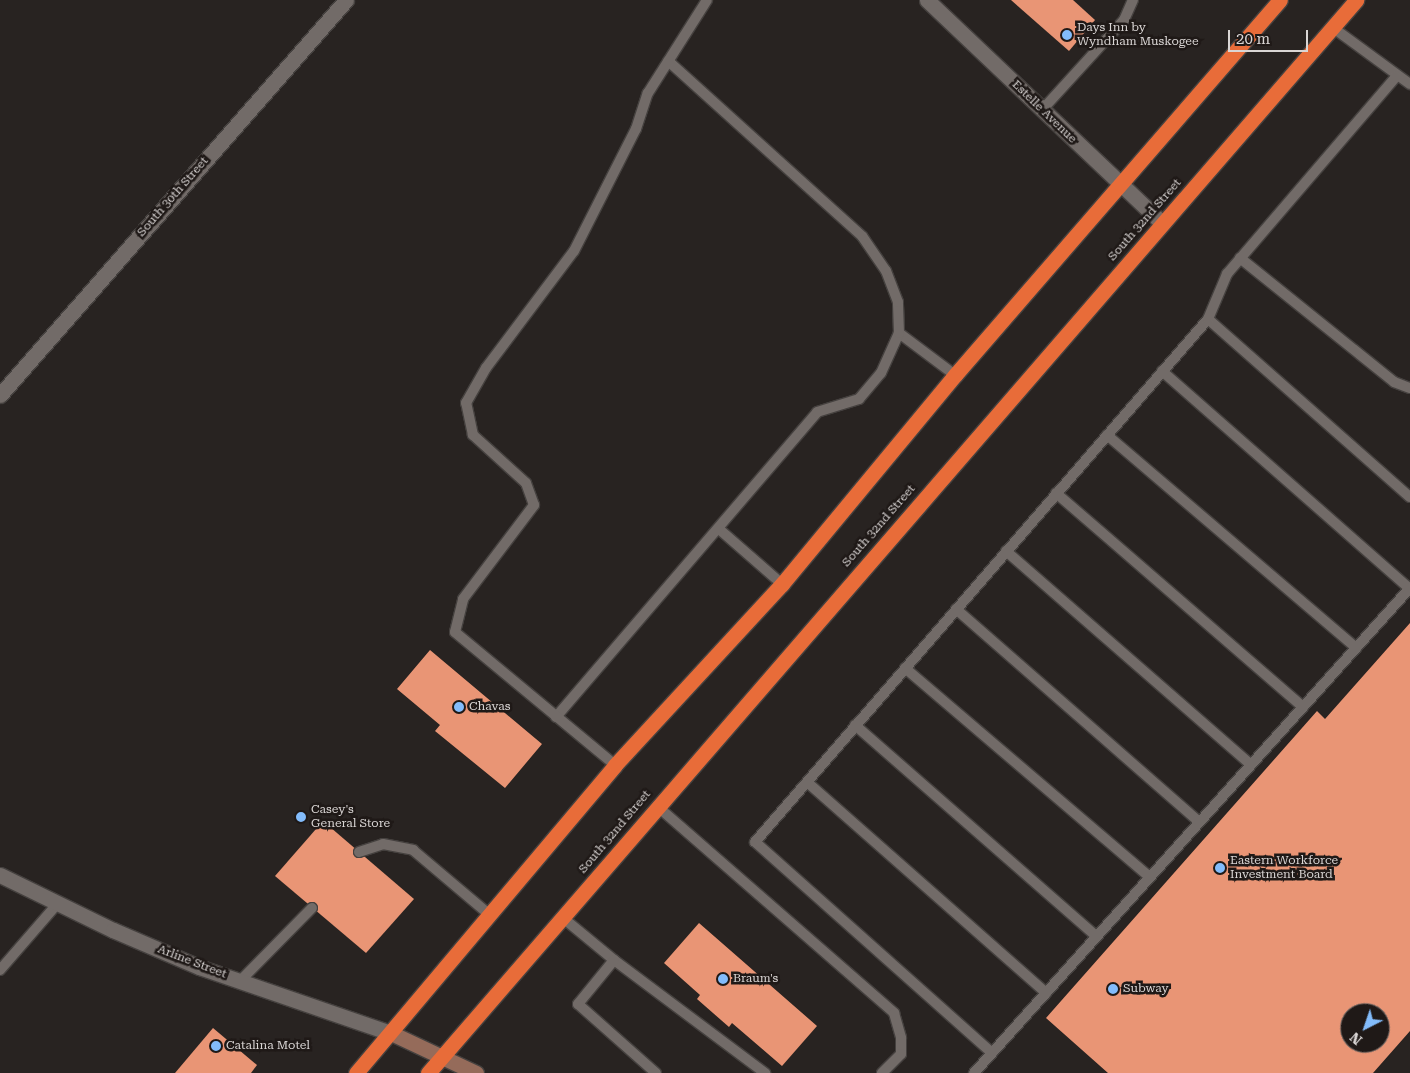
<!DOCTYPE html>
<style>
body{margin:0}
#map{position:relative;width:1410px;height:1073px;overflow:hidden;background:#282321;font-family:"Roboto Serif",serif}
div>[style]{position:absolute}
.building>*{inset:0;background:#e99575}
.roads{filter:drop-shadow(1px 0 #45413f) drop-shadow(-1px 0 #45413f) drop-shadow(0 1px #45413f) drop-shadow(0 -1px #45413f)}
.lane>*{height:10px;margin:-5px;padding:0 5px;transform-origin:5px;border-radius:5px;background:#726b68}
.street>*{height:15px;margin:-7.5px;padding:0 7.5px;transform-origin:7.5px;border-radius:7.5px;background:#726b68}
.secondary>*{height:15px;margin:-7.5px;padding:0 7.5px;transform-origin:7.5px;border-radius:7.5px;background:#956b5a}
.highway>*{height:15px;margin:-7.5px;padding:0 7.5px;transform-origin:7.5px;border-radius:7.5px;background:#e86c39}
.dots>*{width:14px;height:14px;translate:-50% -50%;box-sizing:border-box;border:2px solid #1f1917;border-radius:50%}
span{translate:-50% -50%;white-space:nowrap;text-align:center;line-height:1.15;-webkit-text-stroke:5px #1f1917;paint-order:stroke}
.poi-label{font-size:12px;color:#dad6d5}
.left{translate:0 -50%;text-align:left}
.street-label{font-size:12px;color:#dad6d5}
.north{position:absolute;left:1340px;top:1003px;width:50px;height:50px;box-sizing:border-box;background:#1f1917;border:1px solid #6a6563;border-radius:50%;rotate:221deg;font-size:14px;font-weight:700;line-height:20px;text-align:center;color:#dad6d5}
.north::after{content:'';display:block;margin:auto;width:18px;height:22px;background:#83bcfb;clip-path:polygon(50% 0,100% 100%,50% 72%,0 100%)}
.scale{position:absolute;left:1228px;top:30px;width:80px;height:22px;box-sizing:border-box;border:2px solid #dad6d5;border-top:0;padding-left:6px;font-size:15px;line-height:18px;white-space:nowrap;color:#dad6d5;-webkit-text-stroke:4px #1f1917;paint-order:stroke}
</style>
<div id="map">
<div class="building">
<div style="clip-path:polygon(1011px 0,1073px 0,1095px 20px,1069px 51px)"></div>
<div style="clip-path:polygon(evenodd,1410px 623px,1410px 1031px,1373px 1073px,1108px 1073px,1046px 1018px,1317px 711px,1325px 719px,1410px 623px,1350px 1013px,1380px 1013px,1380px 1043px,1350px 1043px,1350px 1013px)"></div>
<div style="clip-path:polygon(430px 650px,542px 744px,505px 788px,435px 731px,440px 725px,397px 689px)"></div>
<div style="clip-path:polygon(323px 821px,414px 899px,366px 953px,275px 876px)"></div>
<div style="clip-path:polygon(699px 923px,817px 1026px,782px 1066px,732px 1023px,729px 1027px,697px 999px,700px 995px,664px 963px)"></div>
<div style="clip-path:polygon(213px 1028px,257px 1065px,251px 1073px,175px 1073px)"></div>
</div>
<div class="roads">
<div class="lane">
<div style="left:1332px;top:27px;width:97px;rotate:36.2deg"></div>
<div style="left:1042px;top:110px;width:122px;rotate:-47.7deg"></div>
<div style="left:1124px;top:20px;width:22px;rotate:-66deg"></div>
<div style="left:1240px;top:258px;width:198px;rotate:38.8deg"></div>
<div style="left:1394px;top:382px;width:17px;rotate:21deg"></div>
<div style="left:1208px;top:319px;width:269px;rotate:41.4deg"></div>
<div style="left:899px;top:333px;width:70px;rotate:36.9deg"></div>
<div style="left:1162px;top:371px;width:329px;rotate:41.3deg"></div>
<div style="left:1107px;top:435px;width:328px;rotate:40.5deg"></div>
<div style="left:1056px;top:493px;width:327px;rotate:40.9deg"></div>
<div style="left:719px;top:529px;width:84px;rotate:41.1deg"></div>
<div style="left:1006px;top:551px;width:325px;rotate:41.1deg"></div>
<div style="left:956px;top:609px;width:323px;rotate:41.2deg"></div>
<div style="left:905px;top:668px;width:322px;rotate:40.5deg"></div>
<div style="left:556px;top:717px;width:401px;rotate:-49.4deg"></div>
<div style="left:817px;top:412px;width:44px;rotate:-17.2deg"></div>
<div style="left:859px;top:399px;width:34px;rotate:-50deg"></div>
<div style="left:881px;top:373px;width:44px;rotate:-65.8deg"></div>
<div style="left:899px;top:333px;width:31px;rotate:-92deg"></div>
<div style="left:898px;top:302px;width:33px;rotate:-111deg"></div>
<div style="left:886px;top:271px;width:42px;rotate:-124.4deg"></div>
<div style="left:862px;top:236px;width:261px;rotate:-137.9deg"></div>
<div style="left:855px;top:725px;width:320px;rotate:41.2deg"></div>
<div style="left:615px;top:765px;width:208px;rotate:-140.3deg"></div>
<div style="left:455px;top:632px;width:34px;rotate:-76deg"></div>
<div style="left:463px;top:599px;width:118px;rotate:-52.9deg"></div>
<div style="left:534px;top:505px;width:23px;rotate:-110deg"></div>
<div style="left:526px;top:483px;width:72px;rotate:-137.8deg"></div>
<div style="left:473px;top:435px;width:33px;rotate:-102deg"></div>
<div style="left:466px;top:403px;width:40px;rotate:-60.3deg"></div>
<div style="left:486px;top:368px;width:146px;rotate:-53.1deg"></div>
<div style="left:574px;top:251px;width:137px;rotate:-63.1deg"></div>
<div style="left:636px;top:129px;width:38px;rotate:-72deg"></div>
<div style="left:648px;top:93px;width:110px;rotate:-57.6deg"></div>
<div style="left:807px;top:782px;width:319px;rotate:41.4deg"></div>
<div style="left:657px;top:806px;width:315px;rotate:41.1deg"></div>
<div style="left:894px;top:1013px;width:26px;rotate:74deg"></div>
<div style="left:901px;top:1038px;width:16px;rotate:90deg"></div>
<div style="left:901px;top:1054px;width:27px;rotate:135deg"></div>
<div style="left:359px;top:852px;width:25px;rotate:-18deg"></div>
<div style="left:383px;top:844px;width:31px;rotate:11deg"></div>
<div style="left:413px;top:850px;width:102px;rotate:40.2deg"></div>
<div style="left:562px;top:917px;width:67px;rotate:39.6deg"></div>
<div style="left:614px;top:960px;width:189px;rotate:36.8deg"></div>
<div style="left:614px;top:960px;width:57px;rotate:129.3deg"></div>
<div style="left:578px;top:1004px;width:104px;rotate:41.5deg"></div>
<div style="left:0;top:970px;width:89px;rotate:-49.1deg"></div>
<div style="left:241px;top:980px;width:101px;rotate:-45.4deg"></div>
<div style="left:992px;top:1053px;width:317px;rotate:-138.3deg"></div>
<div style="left:755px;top:842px;width:692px;rotate:-49.1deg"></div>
<div style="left:1208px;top:319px;width:49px;rotate:-67.1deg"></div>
<div style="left:1227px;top:274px;width:260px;rotate:-49.4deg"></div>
<div style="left:974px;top:1073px;width:652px;rotate:-48.05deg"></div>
</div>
<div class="street">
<div style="left:927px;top:0;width:324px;rotate:43.5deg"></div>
<div style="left:0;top:395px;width:525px;rotate:-48.78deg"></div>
<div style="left:0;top:875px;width:126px;rotate:26deg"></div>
<div style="left:113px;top:930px;width:94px;rotate:23.3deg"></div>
<div style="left:199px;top:967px;width:203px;rotate:19deg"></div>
</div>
<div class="secondary">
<div style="left:391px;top:1033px;width:94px;rotate:25.2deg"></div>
</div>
<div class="highway">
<div style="left:356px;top:1073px;width:402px;rotate:-49.9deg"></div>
<div style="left:615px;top:765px;width:246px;rotate:-47.3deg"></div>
<div style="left:782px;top:584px;width:271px;rotate:-50.4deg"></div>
<div style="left:955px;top:375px;width:496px;rotate:-49.1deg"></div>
<div style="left:428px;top:1073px;width:1419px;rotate:-49.14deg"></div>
</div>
</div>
<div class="dots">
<div style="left:1067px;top:35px;background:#83bcfb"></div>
<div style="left:459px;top:707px;background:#83bcfb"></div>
<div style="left:301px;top:817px;background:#83bcfb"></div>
<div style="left:1220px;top:868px;background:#83bcfb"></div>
<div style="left:723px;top:979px;background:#83bcfb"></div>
<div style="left:1113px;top:989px;background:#83bcfb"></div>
<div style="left:216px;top:1046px;background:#83bcfb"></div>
</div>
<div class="poi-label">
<span class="left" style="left:1077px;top:35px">Days Inn by<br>Wyndham Muskogee</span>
<span class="left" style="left:469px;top:707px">Chavas</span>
<span class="left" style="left:311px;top:817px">Casey's<br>General Store</span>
<span class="left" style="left:1230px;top:868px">Eastern Workforce<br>Investment Board</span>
<span class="left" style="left:733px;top:979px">Braum's</span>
<span class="left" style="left:1123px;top:989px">Subway</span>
<span class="left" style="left:226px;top:1046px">Catalina Motel</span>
</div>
<div class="street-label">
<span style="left:1044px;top:112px;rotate:44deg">Estelle Avenue</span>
<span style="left:173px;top:197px;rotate:-49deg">South 30th Street</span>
<span style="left:1145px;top:220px;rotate:-49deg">South 32nd Street</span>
<span style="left:879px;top:526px;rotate:-49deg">South 32nd Street</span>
<span style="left:615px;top:832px;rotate:-50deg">South 32nd Street</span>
<span style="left:192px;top:962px;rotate:21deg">Arline Street</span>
</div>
<div class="north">N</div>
<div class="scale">20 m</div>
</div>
